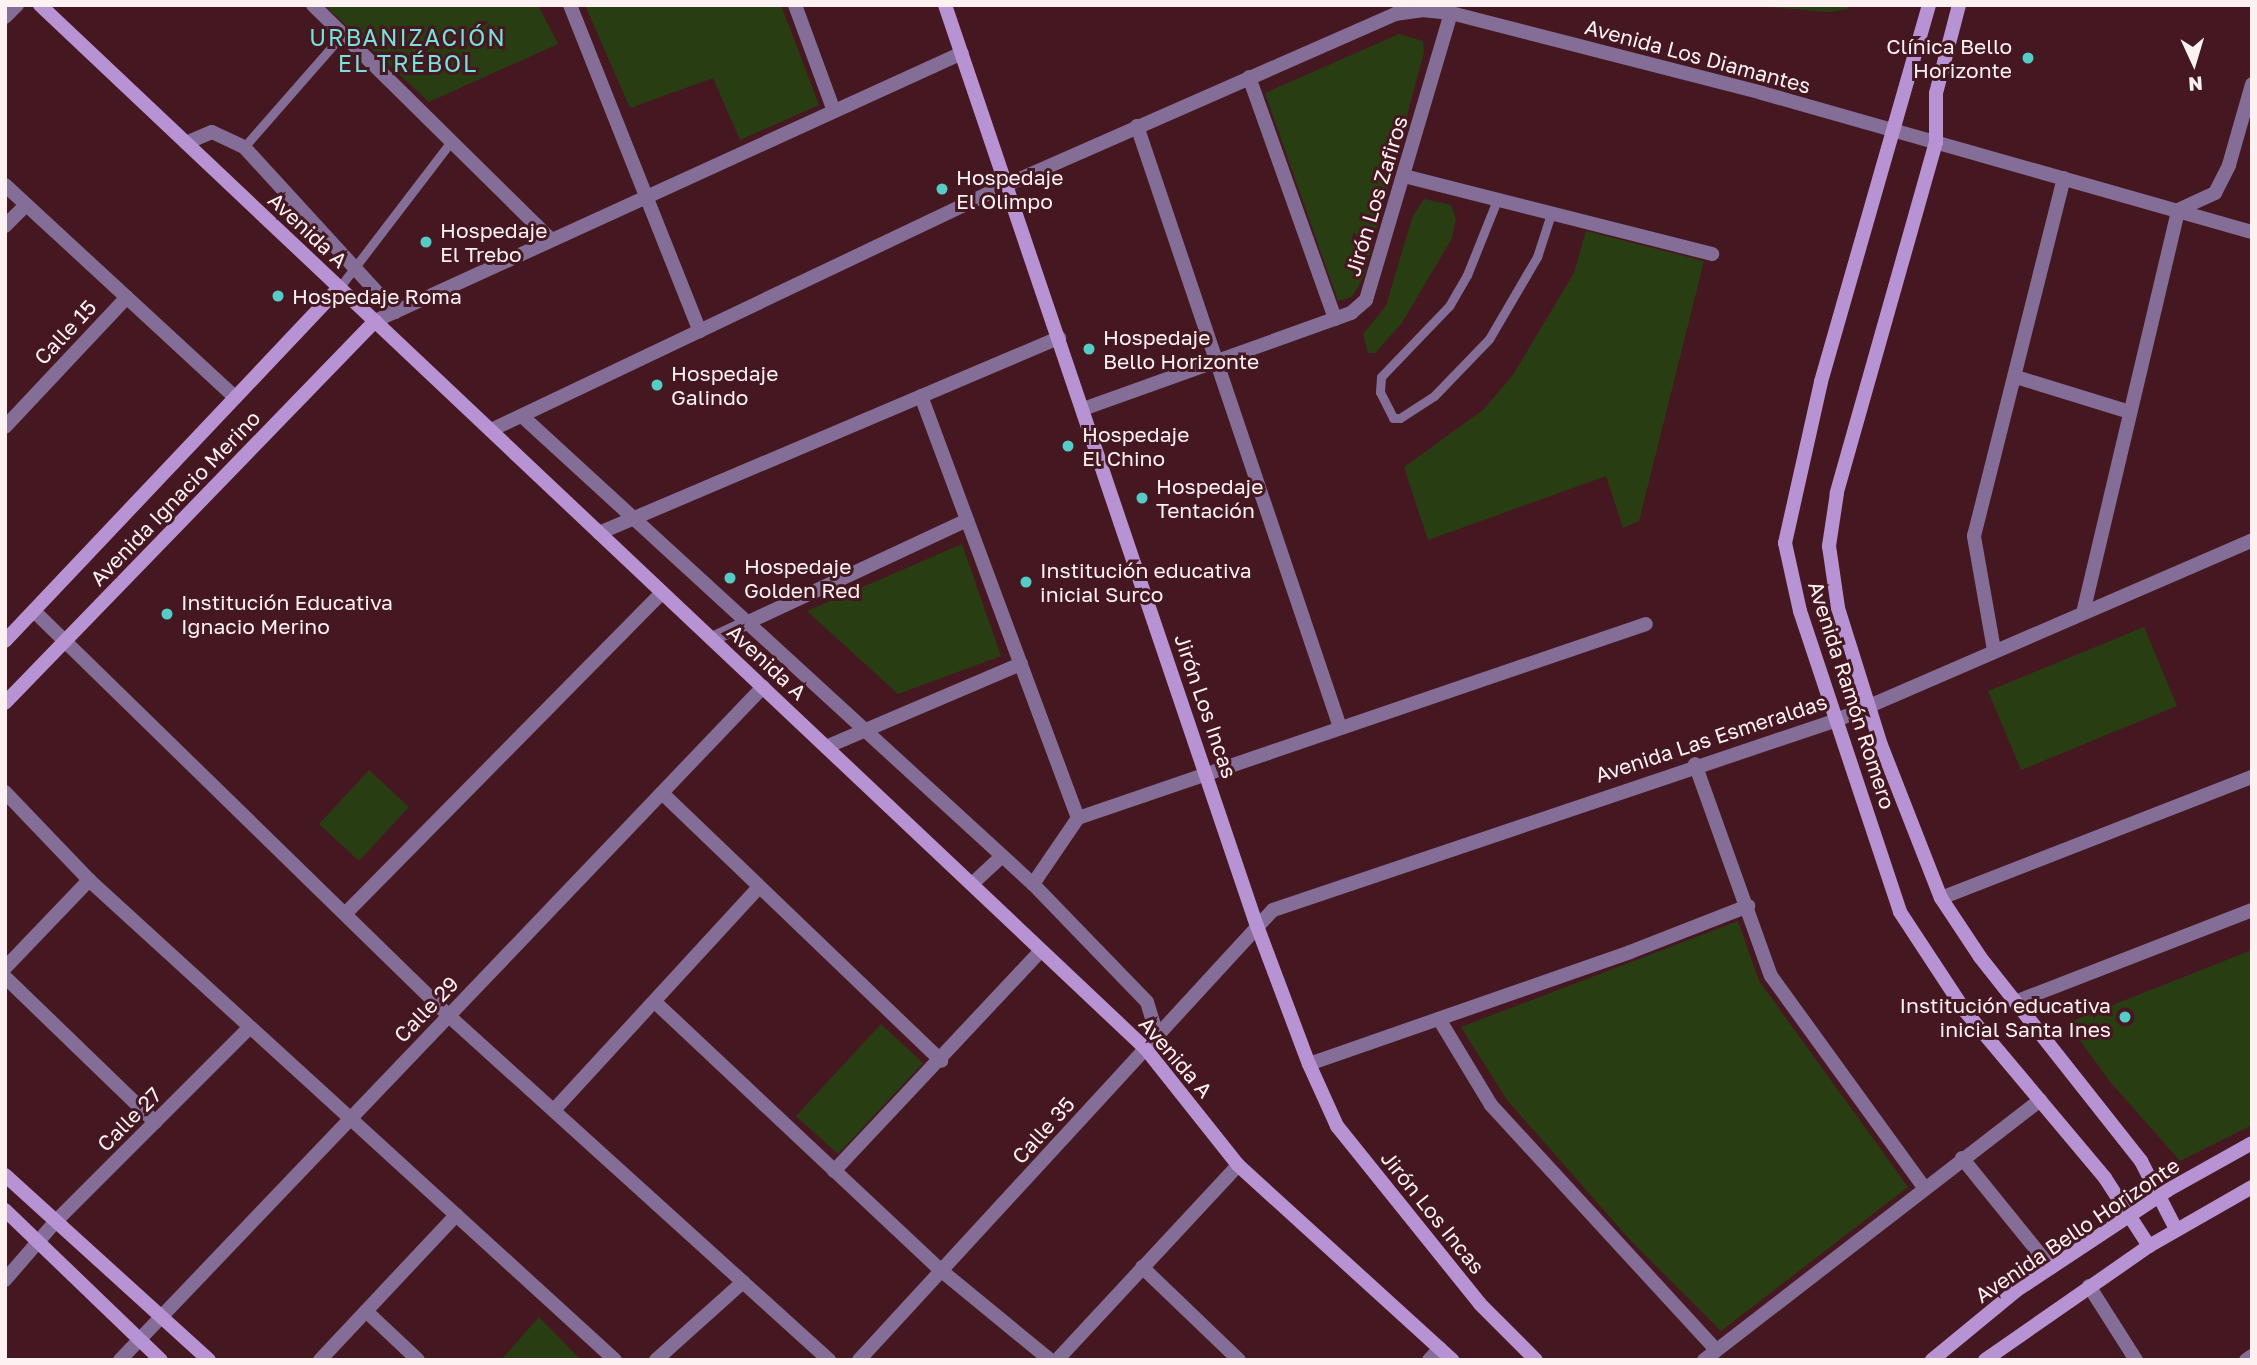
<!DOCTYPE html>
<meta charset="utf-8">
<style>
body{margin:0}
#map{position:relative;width:2257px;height:1365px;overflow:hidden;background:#451821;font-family:"Golos Text",sans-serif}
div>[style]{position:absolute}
.green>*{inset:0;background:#293d12}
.lane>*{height:9px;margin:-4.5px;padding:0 4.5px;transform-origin:4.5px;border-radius:4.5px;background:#846d96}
.street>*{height:14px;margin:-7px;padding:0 7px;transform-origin:7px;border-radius:7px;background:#846d96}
.secondary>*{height:14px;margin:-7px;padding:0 7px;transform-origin:7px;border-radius:7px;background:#b893d4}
.dots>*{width:19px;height:19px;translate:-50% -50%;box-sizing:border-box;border:4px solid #451821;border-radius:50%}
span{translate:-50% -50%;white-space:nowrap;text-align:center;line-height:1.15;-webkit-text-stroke:6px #451821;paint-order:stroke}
.poi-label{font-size:21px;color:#fdf1f2}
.right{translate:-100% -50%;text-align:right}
.left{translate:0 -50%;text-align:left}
.street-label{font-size:21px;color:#fdf1f2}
.neighbourhood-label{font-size:23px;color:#76e2db;letter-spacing:2px}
.frame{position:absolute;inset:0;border:7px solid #fdf1f2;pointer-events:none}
.north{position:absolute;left:2159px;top:28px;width:70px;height:70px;-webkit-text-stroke:5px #451821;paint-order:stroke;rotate:176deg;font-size:19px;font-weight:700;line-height:28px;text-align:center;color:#fdf1f2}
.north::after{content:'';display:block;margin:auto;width:24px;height:32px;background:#fdf1f2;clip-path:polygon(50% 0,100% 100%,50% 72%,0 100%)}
</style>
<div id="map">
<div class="green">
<div style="clip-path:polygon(324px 5px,538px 5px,558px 44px,429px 102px)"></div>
<div style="clip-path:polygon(585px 5px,781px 5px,819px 105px,740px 140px,713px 78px,630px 108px)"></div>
<div style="clip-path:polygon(1742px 5px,1848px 5px,1848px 9px,1830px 12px)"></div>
<div style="clip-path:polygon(1399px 34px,1423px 41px,1424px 52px,1364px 276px,1352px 297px,1338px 301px,1265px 93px)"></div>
<div style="clip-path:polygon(1424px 199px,1451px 205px,1456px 219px,1452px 238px,1402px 323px,1375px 353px,1368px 353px,1363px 334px,1386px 306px,1412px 218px)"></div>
<div style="clip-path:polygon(1586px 231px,1704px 261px,1639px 521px,1623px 528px,1606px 476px,1428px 540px,1404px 467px,1483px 410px,1513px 375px,1574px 273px)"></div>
<div style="clip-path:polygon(962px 544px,1001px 656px,898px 694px,807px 611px)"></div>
<div style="clip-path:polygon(2144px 627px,2177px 706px,2021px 770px,1988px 691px)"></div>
<div style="clip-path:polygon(369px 770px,409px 807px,359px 861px,319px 824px)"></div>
<div style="clip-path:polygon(1738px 921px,1759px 981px,1908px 1187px,1721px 1331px,1630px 1240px,1507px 1100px,1461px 1027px)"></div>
<div style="clip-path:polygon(2252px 950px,2252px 1125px,2180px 1161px,2112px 1084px,2067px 1023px)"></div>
<div style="clip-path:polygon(881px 1024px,923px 1063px,838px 1154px,796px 1116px)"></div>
<div style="clip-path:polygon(539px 1317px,581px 1360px,501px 1360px)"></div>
</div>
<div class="lane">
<div style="left:244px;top:147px;width:150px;rotate:-48.8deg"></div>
<div style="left:1497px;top:200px;width:81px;rotate:111.8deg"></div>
<div style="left:1467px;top:275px;width:36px;rotate:120deg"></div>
<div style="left:1449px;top:306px;width:98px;rotate:133.8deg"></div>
<div style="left:1381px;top:377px;width:15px;rotate:94deg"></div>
<div style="left:1380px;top:392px;width:29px;rotate:63deg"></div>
<div style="left:1393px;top:418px;width:7px"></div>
<div style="left:1400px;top:418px;width:40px;rotate:-32.9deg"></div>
<div style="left:1434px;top:396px;width:79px;rotate:-46deg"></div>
<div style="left:1489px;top:339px;width:95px;rotate:-59.7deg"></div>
<div style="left:1537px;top:257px;width:45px;rotate:-72deg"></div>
<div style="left:339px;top:288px;width:186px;rotate:-52.6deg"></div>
</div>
<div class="street">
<div style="left:313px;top:5px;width:333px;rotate:44.6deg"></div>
<div style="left:570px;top:5px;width:351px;rotate:68.3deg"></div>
<div style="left:795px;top:5px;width:113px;rotate:69.8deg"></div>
<div style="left:5px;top:17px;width:17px;rotate:-45deg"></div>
<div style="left:1249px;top:77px;width:257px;rotate:70.4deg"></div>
<div style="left:1137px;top:126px;width:634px;rotate:71.34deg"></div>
<div style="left:186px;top:143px;width:28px;rotate:-23deg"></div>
<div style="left:212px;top:132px;width:35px;rotate:25deg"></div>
<div style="left:244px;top:147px;width:224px;rotate:47.5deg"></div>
<div style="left:1404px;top:176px;width:318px;rotate:14.2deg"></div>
<div style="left:5px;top:185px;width:313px;rotate:42.7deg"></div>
<div style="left:5px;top:226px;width:30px;rotate:-45deg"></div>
<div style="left:375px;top:321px;width:645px;rotate:-24.54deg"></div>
<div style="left:2016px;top:377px;width:119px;rotate:17.1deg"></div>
<div style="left:921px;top:396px;width:450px;rotate:69.6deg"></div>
<div style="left:1083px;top:409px;width:285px;rotate:-19.7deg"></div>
<div style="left:1351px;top:313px;width:20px;rotate:-41deg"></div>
<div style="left:1366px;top:300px;width:299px;rotate:-73.5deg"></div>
<div style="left:522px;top:416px;width:693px;rotate:42.49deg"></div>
<div style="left:1033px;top:884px;width:164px;rotate:46deg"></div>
<div style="left:1147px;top:1002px;width:34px;rotate:73deg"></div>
<div style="left:5px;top:427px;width:178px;rotate:-46.8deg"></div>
<div style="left:491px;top:430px;width:570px;rotate:-25.44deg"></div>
<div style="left:1006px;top:185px;width:425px;rotate:-23.7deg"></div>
<div style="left:1395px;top:14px;width:27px;rotate:-8deg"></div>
<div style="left:1422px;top:10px;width:29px;rotate:6deg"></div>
<div style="left:1451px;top:13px;width:321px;rotate:14.4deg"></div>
<div style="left:1762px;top:93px;width:509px;rotate:15.84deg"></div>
<div style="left:599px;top:533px;width:500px;rotate:-23deg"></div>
<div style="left:34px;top:611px;width:580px;rotate:44.3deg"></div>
<div style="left:449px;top:1016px;width:513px;rotate:42.15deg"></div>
<div style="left:2083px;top:613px;width:414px;rotate:-76.7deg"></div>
<div style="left:2178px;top:210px;width:41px;rotate:-24.7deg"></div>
<div style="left:2215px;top:193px;width:31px;rotate:-63deg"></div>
<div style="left:2229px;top:165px;width:84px;rotate:-74.1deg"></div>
<div style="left:712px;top:639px;width:281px;rotate:-25deg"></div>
<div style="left:1994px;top:650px;width:116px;rotate:-100deg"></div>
<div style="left:1974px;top:536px;width:369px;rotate:-75.9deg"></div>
<div style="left:826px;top:747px;width:212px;rotate:-23.1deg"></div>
<div style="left:1695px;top:764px;width:225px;rotate:70.3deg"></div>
<div style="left:1771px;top:976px;width:261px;rotate:54.1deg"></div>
<div style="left:5px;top:792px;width:122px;rotate:46.3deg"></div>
<div style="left:89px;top:880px;width:712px;rotate:42.38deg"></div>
<div style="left:662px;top:793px;width:387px;rotate:43.8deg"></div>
<div style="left:972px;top:884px;width:41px;rotate:-43deg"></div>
<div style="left:1033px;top:884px;width:80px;rotate:-55.7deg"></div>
<div style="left:1078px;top:818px;width:600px;rotate:-18.86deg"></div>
<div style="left:1941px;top:898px;width:334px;rotate:-21.3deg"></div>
<div style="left:346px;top:913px;width:450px;rotate:-45.4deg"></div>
<div style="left:5px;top:968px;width:122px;rotate:-46.3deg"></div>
<div style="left:5px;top:977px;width:209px;rotate:44deg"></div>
<div style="left:655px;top:1002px;width:395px;rotate:43.2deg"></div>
<div style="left:943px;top:1272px;width:139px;rotate:39.4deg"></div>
<div style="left:2015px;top:1002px;width:254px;rotate:-21.2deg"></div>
<div style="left:1439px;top:1019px;width:100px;rotate:58.8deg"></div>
<div style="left:1491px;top:1105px;width:333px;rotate:47.4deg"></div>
<div style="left:1309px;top:1064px;width:340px;rotate:-19.2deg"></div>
<div style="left:1630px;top:952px;width:127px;rotate:-21.3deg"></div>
<div style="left:554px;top:1110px;width:303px;rotate:-47.4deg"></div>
<div style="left:1962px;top:1158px;width:141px;rotate:51deg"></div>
<div style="left:834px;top:1171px;width:301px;rotate:-46.8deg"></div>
<div style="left:1142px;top:1267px;width:134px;rotate:43.8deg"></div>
<div style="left:5px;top:1280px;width:78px;rotate:-49.2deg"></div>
<div style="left:56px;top:1221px;width:274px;rotate:-45deg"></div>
<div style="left:2089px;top:1286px;width:88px;rotate:57.6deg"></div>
<div style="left:366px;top:1311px;width:71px;rotate:43.3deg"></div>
<div style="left:120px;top:1360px;width:931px;rotate:-46.31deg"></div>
<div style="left:320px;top:1360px;width:199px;rotate:-46.8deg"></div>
<div style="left:656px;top:1360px;width:117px;rotate:-41.9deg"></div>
<div style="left:859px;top:1360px;width:611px;rotate:-47.39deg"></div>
<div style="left:1273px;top:910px;width:595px;rotate:-18.62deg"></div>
<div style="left:1837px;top:720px;width:452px;rotate:-23.4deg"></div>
<div style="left:1057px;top:1360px;width:266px;rotate:-47.1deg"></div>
<div style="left:1429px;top:1360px;width:16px;rotate:-47deg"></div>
<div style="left:1704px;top:1360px;width:425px;rotate:-37.7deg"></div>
<div style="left:2246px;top:1360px;width:7px;rotate:-34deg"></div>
</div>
<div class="secondary">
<div style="left:40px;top:5px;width:1519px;rotate:43.35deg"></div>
<div style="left:1145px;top:1048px;width:149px;rotate:51.5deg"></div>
<div style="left:1238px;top:1165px;width:290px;rotate:42.3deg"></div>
<div style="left:945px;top:5px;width:972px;rotate:71.29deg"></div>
<div style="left:1257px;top:926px;width:147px;rotate:69.4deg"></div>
<div style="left:1309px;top:1064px;width:68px;rotate:65.7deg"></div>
<div style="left:1337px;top:1126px;width:228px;rotate:51.2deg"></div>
<div style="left:1480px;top:1304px;width:79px;rotate:45deg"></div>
<div style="left:1929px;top:5px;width:392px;rotate:106deg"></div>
<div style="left:1821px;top:382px;width:165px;rotate:102.6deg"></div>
<div style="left:1785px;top:543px;width:70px;rotate:77.6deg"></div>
<div style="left:1800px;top:611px;width:317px;rotate:71.6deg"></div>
<div style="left:1900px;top:912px;width:118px;rotate:56.7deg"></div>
<div style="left:1965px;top:1011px;width:218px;rotate:50deg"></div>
<div style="left:2105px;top:1178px;width:81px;rotate:57.1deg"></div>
<div style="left:1959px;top:5px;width:91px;rotate:104.6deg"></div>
<div style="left:1936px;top:93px;width:49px;rotate:90deg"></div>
<div style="left:1936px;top:142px;width:365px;rotate:105.8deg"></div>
<div style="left:1837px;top:493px;width:54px;rotate:98.6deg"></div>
<div style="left:1829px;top:546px;width:63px;rotate:81.7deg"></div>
<div style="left:1838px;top:608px;width:144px;rotate:72.6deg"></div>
<div style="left:1881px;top:745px;width:164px;rotate:68.6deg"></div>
<div style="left:1941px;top:898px;width:71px;rotate:56.5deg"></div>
<div style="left:1980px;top:957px;width:260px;rotate:51.7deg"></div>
<div style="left:2141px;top:1161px;width:76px;rotate:62.8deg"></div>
<div style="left:5px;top:641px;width:486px;rotate:-46.6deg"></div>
<div style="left:5px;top:703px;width:532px;rotate:-45.91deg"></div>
<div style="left:5px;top:1175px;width:275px;rotate:42.2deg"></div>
<div style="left:5px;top:1210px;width:216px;rotate:43.9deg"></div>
<div style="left:1932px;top:1360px;width:110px;rotate:-39.5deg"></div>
<div style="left:2017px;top:1290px;width:181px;rotate:-33.5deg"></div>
<div style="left:2168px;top:1190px;width:96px;rotate:-29.2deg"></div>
<div style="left:1985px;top:1360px;width:200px;rotate:-34.8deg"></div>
<div style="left:2149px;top:1246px;width:119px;rotate:-29.8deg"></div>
</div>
<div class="dots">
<div style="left:2028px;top:58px;background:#54cdc7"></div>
<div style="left:942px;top:189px;background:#54cdc7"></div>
<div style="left:426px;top:242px;background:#54cdc7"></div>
<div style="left:278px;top:296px;background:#54cdc7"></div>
<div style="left:1089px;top:349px;background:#54cdc7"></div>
<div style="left:657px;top:385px;background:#54cdc7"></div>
<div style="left:1068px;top:446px;background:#54cdc7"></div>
<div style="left:1142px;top:498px;background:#54cdc7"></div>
<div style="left:730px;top:578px;background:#54cdc7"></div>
<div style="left:1026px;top:582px;background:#54cdc7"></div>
<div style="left:167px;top:614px;background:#54cdc7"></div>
<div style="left:2125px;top:1017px;background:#54cdc7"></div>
</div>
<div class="poi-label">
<span class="right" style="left:2012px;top:58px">Clínica Bello<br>Horizonte</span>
<span class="left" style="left:956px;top:189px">Hospedaje<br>El Olimpo</span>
<span class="left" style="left:440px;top:242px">Hospedaje<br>El Trebo</span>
<span class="left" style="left:292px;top:296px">Hospedaje Roma</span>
<span class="left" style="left:1103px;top:349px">Hospedaje<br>Bello Horizonte</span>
<span class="left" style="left:671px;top:385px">Hospedaje<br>Galindo</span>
<span class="left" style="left:1082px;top:446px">Hospedaje<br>El Chino</span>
<span class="left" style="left:1156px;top:498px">Hospedaje<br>Tentación</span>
<span class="left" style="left:744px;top:578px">Hospedaje<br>Golden Red</span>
<span class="left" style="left:1040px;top:582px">Institución educativa<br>inicial Surco</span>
<span class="left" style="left:181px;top:614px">Institución Educativa<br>Ignacio Merino</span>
<span class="right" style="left:2111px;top:1017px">Institución educativa<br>inicial Santa Ines</span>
</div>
<div class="street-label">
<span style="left:1698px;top:56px;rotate:15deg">Avenida Los Diamantes</span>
<span style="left:1376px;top:196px;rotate:-73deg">Jirón Los Zafiros</span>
<span style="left:308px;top:230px;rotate:43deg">Avenida A</span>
<span style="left:65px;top:332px;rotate:-47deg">Calle 15</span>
<span style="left:175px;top:498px;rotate:-46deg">Avenida Ignacio Merino</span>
<span style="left:767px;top:662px;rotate:43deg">Avenida A</span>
<span style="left:1852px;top:695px;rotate:72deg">Avenida Ramón Romero</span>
<span style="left:1206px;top:706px;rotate:71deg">Jirón Los Incas</span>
<span style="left:1711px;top:738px;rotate:-18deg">Avenida Las Esmeraldas</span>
<span style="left:426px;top:1009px;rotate:-46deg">Calle 29</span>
<span style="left:1176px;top:1057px;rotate:49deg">Avenida A</span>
<span style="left:129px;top:1119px;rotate:-45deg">Calle 27</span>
<span style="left:1043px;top:1130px;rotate:-48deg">Calle 35</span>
<span style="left:1433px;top:1212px;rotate:51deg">Jirón Los Incas</span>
<span style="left:2077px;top:1230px;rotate:-34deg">Avenida Bello Horizonte</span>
</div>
<div class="neighbourhood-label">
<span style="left:408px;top:50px">URBANIZACIÓN<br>EL TRÉBOL</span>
</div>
<div class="frame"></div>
<div class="north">N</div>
</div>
